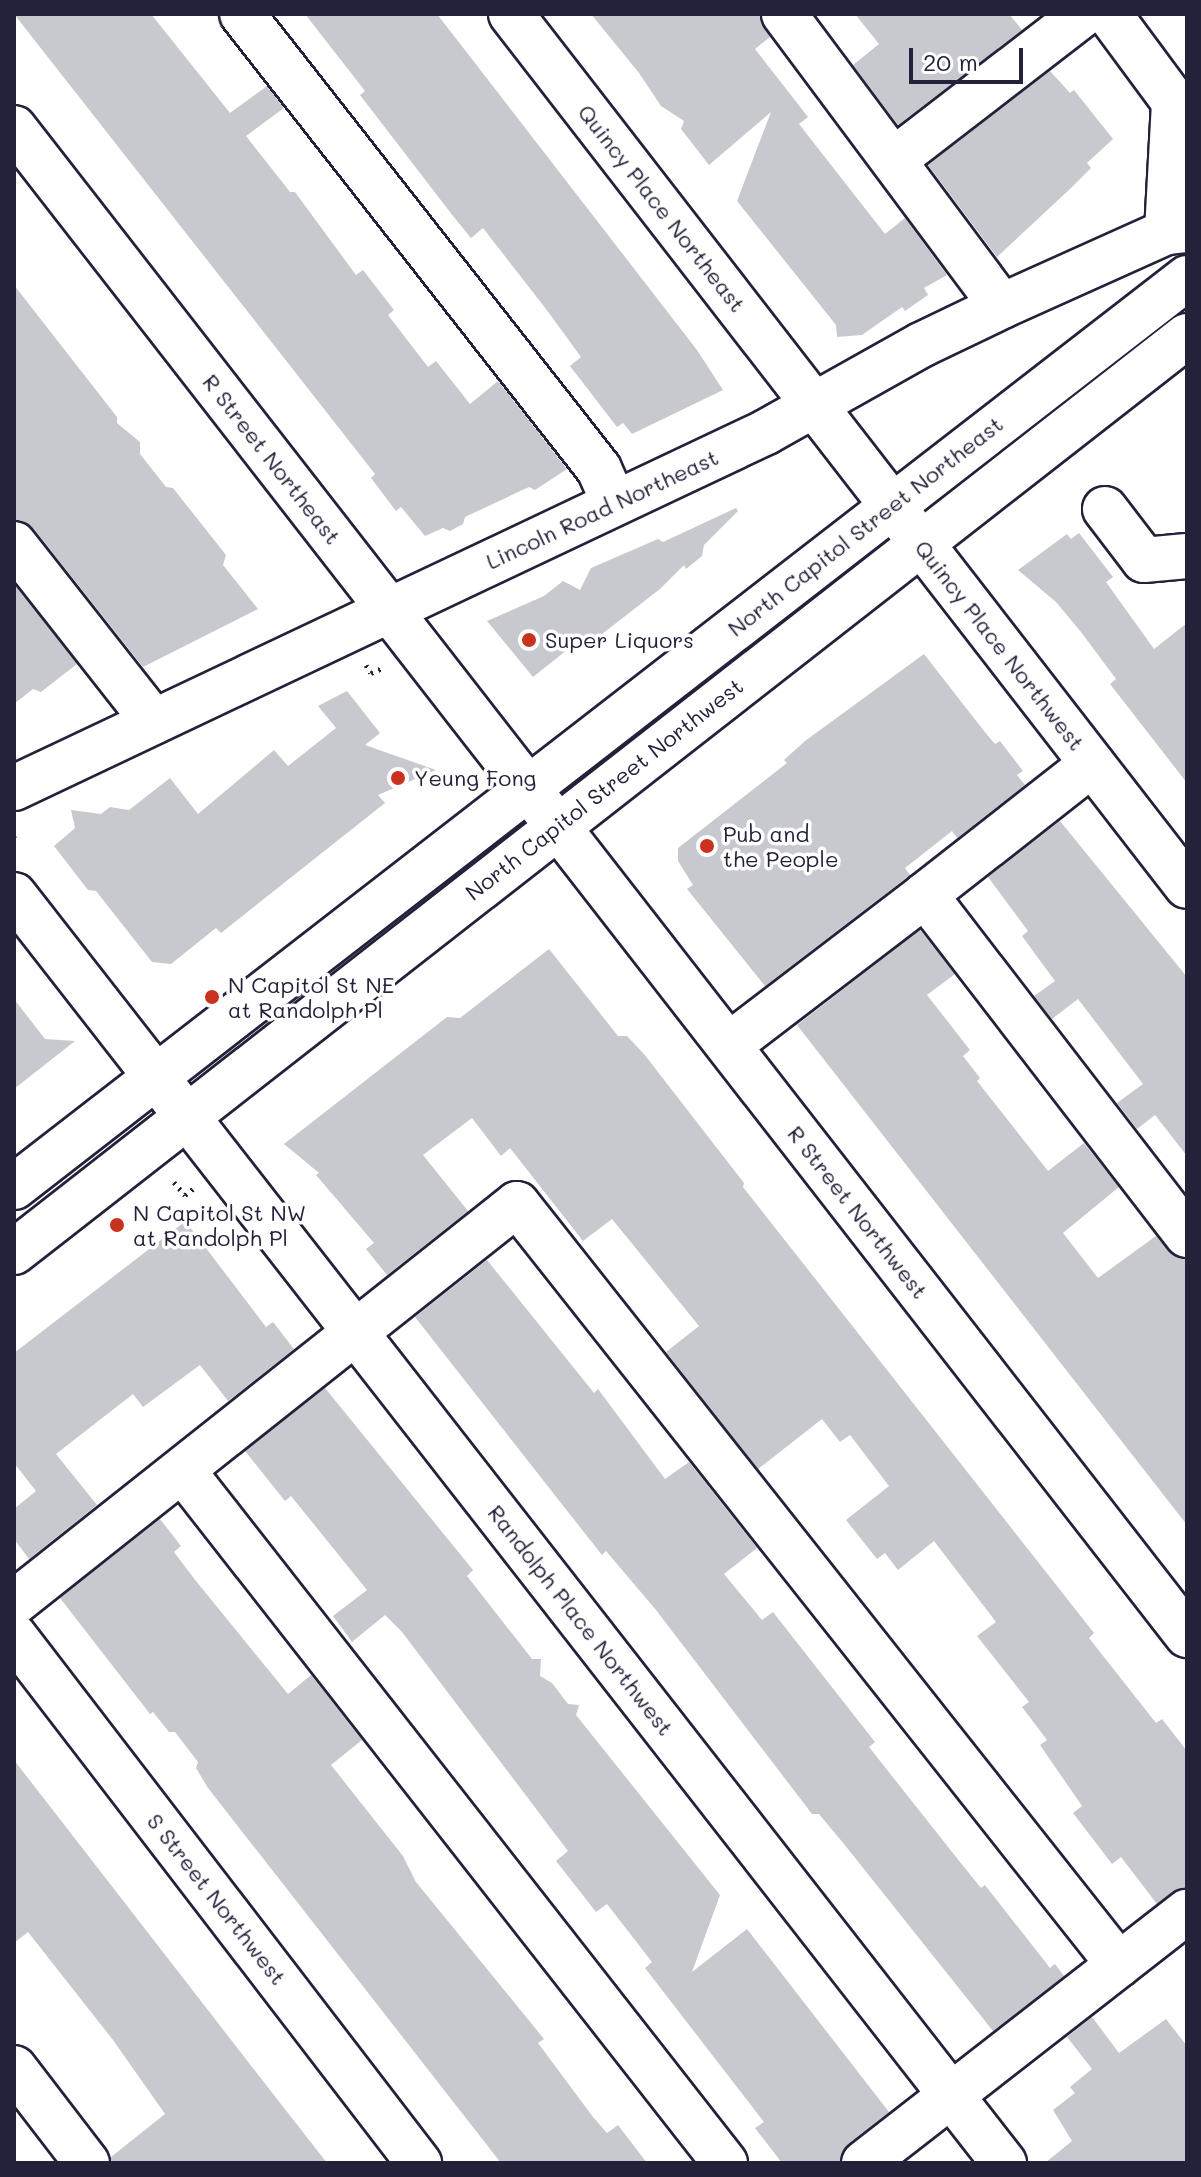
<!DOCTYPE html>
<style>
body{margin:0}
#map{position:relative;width:1201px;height:2177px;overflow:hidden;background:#fff;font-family:Mali,sans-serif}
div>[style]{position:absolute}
.building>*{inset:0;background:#c8c8cf}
.path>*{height:5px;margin-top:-2.5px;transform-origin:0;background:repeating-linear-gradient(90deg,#22223b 0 2px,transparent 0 8px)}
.roads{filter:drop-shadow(2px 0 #22223b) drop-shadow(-2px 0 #22223b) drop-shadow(0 2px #22223b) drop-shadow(0 -2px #22223b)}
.minor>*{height:44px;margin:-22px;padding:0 22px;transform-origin:22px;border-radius:22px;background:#fff}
.major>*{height:44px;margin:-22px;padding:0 22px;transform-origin:22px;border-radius:22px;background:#fff}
.dots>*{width:22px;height:22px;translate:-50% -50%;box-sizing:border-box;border:4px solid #fff;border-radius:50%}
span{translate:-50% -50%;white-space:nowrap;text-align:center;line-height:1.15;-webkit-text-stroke:7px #fff;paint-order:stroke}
.street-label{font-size:22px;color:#22223b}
.poi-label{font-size:22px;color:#22223b}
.left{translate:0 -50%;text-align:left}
.frame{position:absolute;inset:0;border:16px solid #22223b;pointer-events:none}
.scale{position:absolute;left:909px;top:48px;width:114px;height:36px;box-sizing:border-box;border:4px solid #22223b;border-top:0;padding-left:10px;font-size:24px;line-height:28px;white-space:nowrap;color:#22223b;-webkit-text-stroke:6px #fff;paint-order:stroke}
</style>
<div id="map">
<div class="building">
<div style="clip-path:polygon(14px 14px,151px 14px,230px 113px,267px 86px,284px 108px,246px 136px,290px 192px,295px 192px,356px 275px,363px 270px,394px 310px,388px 315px,428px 367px,436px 361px,470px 404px,498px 381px,567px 469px,535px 490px,529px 487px,465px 517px,463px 524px,450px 531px,443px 528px,425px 536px,401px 507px,396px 511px,371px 478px,375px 474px)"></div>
<div style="clip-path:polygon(305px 14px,437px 14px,697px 350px,723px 390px,632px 434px,623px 423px,617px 427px,570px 366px,581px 357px,546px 309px,483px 228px,471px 238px,453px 216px,360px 95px,365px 91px)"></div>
<div style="clip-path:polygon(591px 14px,760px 14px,770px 37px,755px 49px,808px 117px,799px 124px,885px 234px,905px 218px,947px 275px,924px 288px,928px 295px,905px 311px,902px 307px,862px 335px,837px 337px,836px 325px,737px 201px,771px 112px,709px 165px,681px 129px,684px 121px,661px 106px,639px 73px)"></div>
<div style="clip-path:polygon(855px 14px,1009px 14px,1022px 30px,898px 125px,853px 65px,879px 44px)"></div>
<div style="clip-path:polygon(1050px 71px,1070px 93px,1074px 90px,1113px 139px,1087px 163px,1091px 168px,1070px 189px,997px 257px,928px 165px)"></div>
<div style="clip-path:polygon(14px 285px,117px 417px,117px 423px,140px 442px,140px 454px,166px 487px,173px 488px,226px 555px,223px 565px,258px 609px,143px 667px,34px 529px,14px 520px)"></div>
<div style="clip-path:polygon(736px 508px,738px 511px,704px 545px,702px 556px,686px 569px,684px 565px,660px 589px,593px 641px,587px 634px,533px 677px,487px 621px,544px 596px,563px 581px,580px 590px,591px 568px,658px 539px,663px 542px)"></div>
<div style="clip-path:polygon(1079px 533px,1113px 577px,1106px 582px,1154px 649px,1187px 623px,1187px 783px,1110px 684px,1116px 679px,1081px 632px,1056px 602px,1018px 570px,1067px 534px,1071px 539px)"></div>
<div style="clip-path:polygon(14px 584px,77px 664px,41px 692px,33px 689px,14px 704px)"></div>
<div style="clip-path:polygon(924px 654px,984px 731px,995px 744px,1000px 741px,1023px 771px,1017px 775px,1025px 785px,957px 838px,952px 831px,905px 868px,910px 875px,765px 986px,687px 889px,693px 885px,678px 861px,678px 848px,787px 763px,784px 760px,805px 741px)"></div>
<div style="clip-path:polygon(347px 691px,380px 733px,365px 745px,436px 770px,378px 795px,385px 803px,221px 933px,216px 928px,171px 964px,152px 962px,96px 891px,88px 890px,54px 846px,75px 828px,71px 810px,101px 814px,110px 807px,129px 810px,170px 778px,198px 814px,274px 750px,288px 766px,336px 728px,318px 706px)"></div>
<div style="clip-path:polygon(1060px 821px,1187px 977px,1187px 1156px,1155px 1115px,1137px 1129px,1117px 1103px,1143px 1084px,1078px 999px,1052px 1019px,1034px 996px,1055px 981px,1022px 936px,1028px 931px,988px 877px)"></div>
<div style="clip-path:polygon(920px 930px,955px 974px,927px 995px,970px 1050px,963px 1056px,980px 1078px,977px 1081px,1048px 1171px,1084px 1143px,1119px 1187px,1063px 1233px,1098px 1278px,1156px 1236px,1168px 1251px,1187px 1260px,1187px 1525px,797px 1025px)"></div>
<div style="clip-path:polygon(549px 949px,618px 1036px,627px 1036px,644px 1054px,744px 1183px,743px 1187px,1094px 1633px,1089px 1638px,1156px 1723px,1162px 1719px,1187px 1751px,1187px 1888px,1172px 1892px,1157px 1904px,1121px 1857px,1112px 1864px,1073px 1813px,1082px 1806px,1040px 1745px,1047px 1740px,1022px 1707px,1029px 1702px,977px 1636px,996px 1622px,934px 1541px,898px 1570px,885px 1553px,877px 1559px,846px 1520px,889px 1486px,850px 1435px,840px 1442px,822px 1419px,758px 1469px,666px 1352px,699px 1326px,612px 1219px,583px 1241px,510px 1148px,501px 1156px,472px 1118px,423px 1155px,468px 1211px,387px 1275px,366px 1249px,374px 1243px,316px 1175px,319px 1173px,284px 1144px,447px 1017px,460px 1018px)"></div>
<div style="clip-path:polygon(14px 999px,45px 1039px,75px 1041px,14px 1089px)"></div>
<div style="clip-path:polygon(183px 1223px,188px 1229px,190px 1227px,266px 1327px,273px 1322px,294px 1349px,228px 1401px,200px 1365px,143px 1407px,133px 1394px,56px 1454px,97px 1505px,29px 1559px,14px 1539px,14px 1509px,36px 1491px,14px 1463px,14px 1353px)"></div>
<div style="clip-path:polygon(487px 1260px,594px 1393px,598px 1389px,665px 1479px,689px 1462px,757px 1548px,724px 1574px,762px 1620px,773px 1612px,875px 1742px,869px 1747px,960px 1862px,981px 1888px,985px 1885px,1050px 1968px,1055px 1964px,1064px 1976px,993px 2031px,844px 1844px,819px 1814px,812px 1814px,656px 1610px,606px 1551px,602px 1555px,583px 1531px,415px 1317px)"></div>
<div style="clip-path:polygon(325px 1388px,473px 1570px,467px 1576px,532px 1659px,541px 1659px,540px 1676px,552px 1683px,568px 1704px,579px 1705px,576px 1715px,720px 1895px,692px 1972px,747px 1929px,889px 2112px,848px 2144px,840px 2163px,782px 2163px,755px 2128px,764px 2122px,645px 1968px,652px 1962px,607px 1904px,596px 1912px,556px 1861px,568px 1851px,402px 1632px,385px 1615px,352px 1642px,333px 1616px,367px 1590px,291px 1496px,285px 1501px,245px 1451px)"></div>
<div style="clip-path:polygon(160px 1519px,181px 1546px,174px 1552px,196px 1581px,288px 1694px,311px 1675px,362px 1740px,331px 1765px,403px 1856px,416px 1882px,544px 2039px,538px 2043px,593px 2117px,607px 2133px,618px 2125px,647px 2163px,501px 2163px,208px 1788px,196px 1768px,198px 1762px,175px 1732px,169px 1732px,153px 1712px,150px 1714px,60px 1598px)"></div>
<div style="clip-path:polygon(14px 1760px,242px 2054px,327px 2163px,111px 2163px,111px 2157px,165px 2114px,113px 2040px,28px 1932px,14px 1943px)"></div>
<div style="clip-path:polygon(1092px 2017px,1119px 2053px,1166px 2019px,1187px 2046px,1187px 2163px,1045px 2163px,1072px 2141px,1053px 2110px,1075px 2093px,1070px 2087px,1092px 2069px,1067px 2037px)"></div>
</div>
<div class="path">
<div style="left:366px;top:665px;width:9px;rotate:58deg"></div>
<div style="left:371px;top:673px;width:12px;rotate:-24deg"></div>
<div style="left:14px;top:836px;width:3px;rotate:90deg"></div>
<div style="left:174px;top:1182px;width:17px;rotate:50deg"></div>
<div style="left:185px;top:1195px;width:10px;rotate:-37deg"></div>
</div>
<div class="roads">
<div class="minor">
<div style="left:242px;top:14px;width:578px;rotate:51.88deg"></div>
<div style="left:599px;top:469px;width:37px;rotate:66deg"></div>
<div style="left:511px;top:14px;width:1103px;rotate:52.22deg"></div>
<div style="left:784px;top:14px;width:364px;rotate:53.3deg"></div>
<div style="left:1109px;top:14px;width:109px;rotate:53.5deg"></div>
<div style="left:1174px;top:102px;width:16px;rotate:38deg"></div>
<div style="left:14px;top:128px;width:1910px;rotate:52.1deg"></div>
<div style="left:895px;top:159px;width:237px;rotate:-37.6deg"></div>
<div style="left:1167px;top:232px;width:130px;rotate:-86.9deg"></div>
<div style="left:1105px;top:509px;width:64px;rotate:52.6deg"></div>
<div style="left:1144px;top:560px;width:43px;rotate:-5.3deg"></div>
<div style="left:14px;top:544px;width:226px;rotate:51.8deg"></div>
<div style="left:1092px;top:764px;width:212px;rotate:141.9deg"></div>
<div style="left:925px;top:895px;width:429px;rotate:52.4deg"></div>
<div style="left:14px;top:788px;width:832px;rotate:-25.33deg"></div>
<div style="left:766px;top:432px;width:178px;rotate:-29.3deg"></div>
<div style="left:921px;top:345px;width:90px;rotate:-25.7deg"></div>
<div style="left:1002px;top:306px;width:181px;rotate:-24.2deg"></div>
<div style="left:1167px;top:232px;width:20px;rotate:-6deg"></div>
<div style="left:14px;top:895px;width:1609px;rotate:52.02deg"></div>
<div style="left:729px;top:1045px;width:247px;rotate:-37.4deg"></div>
<div style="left:183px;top:1471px;width:879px;rotate:51.93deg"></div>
<div style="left:14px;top:1603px;width:642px;rotate:-38.42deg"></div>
<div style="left:517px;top:1204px;width:970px;rotate:51.65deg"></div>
<div style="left:14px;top:1636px;width:665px;rotate:52.46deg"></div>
<div style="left:14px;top:2068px;width:120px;rotate:52.5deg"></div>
<div style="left:864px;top:2163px;width:409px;rotate:-37.9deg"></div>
</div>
<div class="major">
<div style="left:14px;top:1187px;width:1484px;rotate:-37.77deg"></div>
<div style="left:14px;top:1252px;width:1488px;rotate:-37.99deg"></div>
</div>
</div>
<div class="dots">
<div style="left:529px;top:640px;background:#c8321e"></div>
<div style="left:398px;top:778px;background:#c8321e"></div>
<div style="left:707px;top:846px;background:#c8321e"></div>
<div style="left:212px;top:997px;background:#c8321e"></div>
<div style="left:117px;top:1225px;background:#c8321e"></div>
</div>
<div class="street-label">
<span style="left:662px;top:208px;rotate:52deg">Quincy Place Northeast</span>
<span style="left:272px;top:459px;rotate:52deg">R Street Northeast</span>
<span style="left:602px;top:509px;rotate:-25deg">Lincoln Road Northeast</span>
<span style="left:865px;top:526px;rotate:-38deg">North Capitol Street Northeast</span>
<span style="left:1000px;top:645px;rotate:52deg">Quincy Place Northwest</span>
<span style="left:604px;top:789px;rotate:-38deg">North Capitol Street Northwest</span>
<span style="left:858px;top:1212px;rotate:52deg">R Street Northwest</span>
<span style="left:581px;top:1620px;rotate:52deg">Randolph Place Northwest</span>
<span style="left:217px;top:1899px;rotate:52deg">S Street Northwest</span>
</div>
<div class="poi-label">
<span class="left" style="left:545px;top:640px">Super Liquors</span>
<span class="left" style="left:414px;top:778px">Yeung Fong</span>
<span class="left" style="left:723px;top:846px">Pub and<br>the People</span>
<span class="left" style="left:228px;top:997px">N Capitol St NE<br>at Randolph Pl</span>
<span class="left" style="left:133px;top:1225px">N Capitol St NW<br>at Randolph Pl</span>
</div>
<div class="frame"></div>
<div class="scale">20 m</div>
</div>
